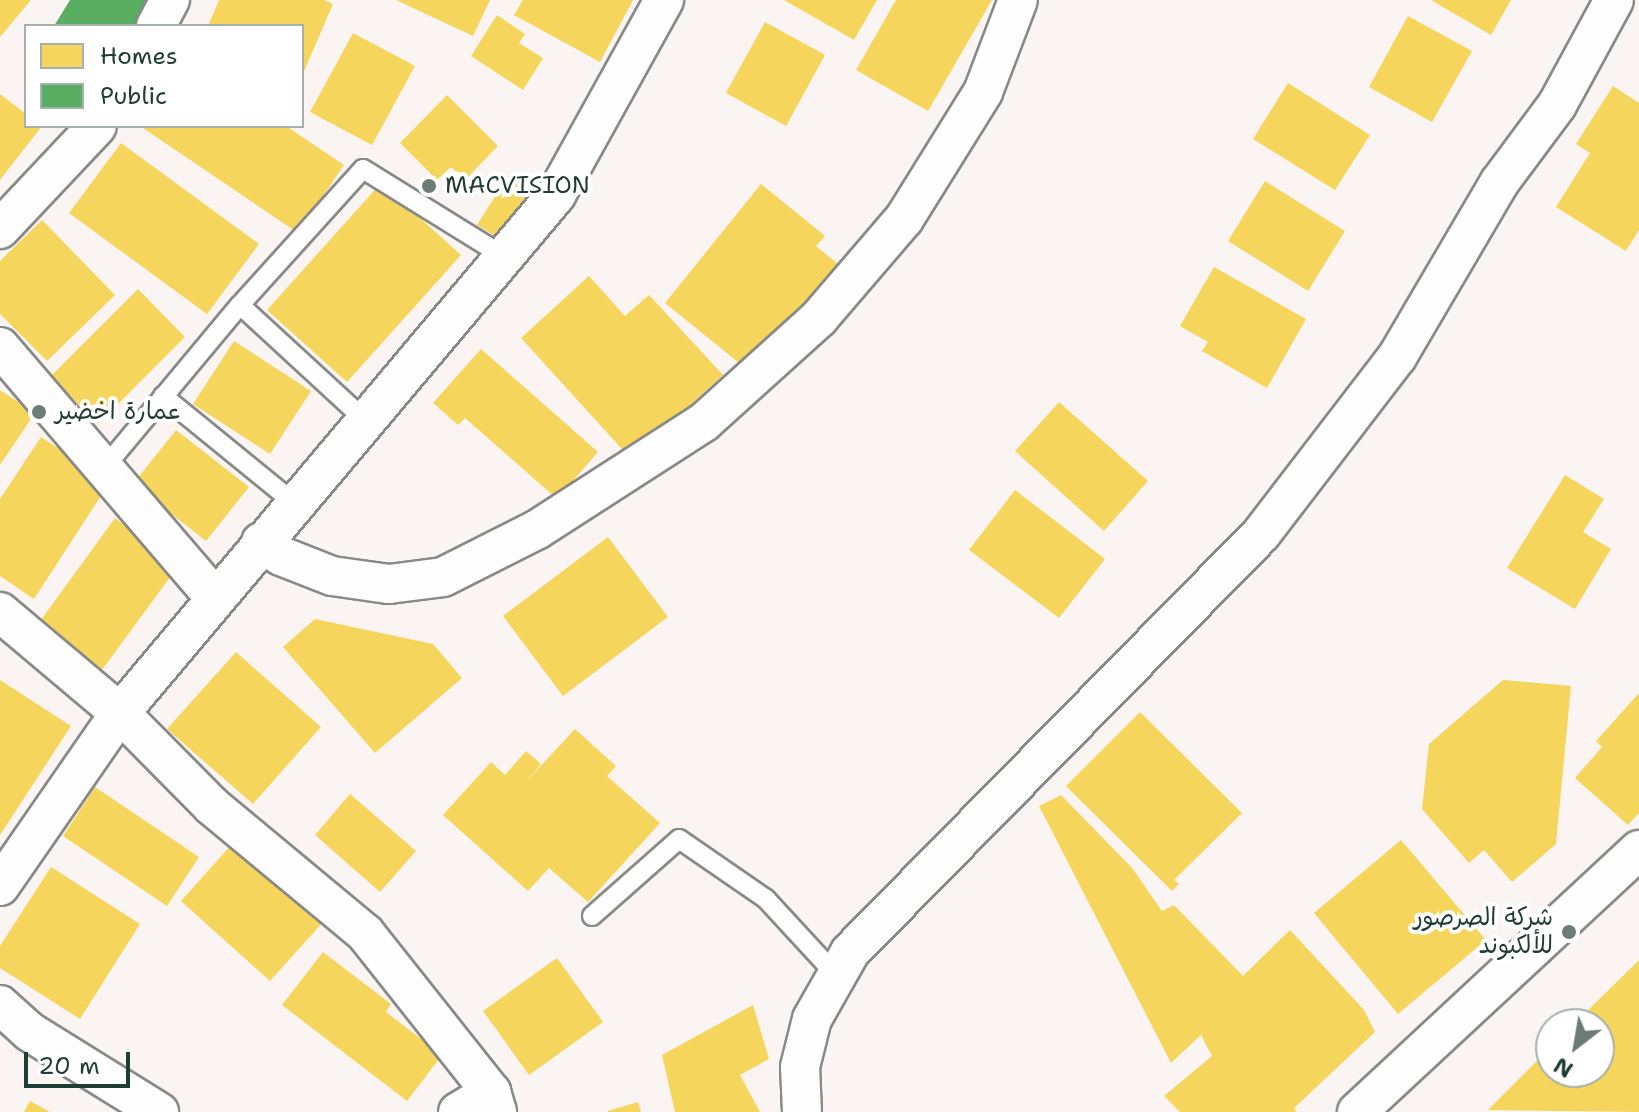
<!DOCTYPE html>
<meta charset="utf-8">
<style>
body{margin:0}
#map{position:relative;width:1639px;height:1112px;overflow:hidden;background:#faf4f2;font-family:"Shantell Sans","Playpen Sans Arabic",sans-serif}
div>[style]{position:absolute}
.homes>*{inset:0;background:#f6d55c}
.public>*{inset:0;background:#5aae61}
.roads{filter:drop-shadow(2px 0 #878a87) drop-shadow(-2px 0 #878a87) drop-shadow(0 2px #878a87) drop-shadow(0 -2px #878a87)}
.lane>*{height:18px;margin:-9px;padding:0 9px;transform-origin:9px;border-radius:9px;background:#fefdfd}
.street>*{height:38px;margin:-19px;padding:0 19px;transform-origin:19px;border-radius:19px;background:#fefdfd}
.dots>*{width:22px;height:22px;translate:-50% -50%;box-sizing:border-box;border:4px solid #fff;border-radius:50%}
span{translate:-50% -50%;white-space:nowrap;text-align:center;line-height:1.15;-webkit-text-stroke:8px #fff;paint-order:stroke}
.poi-label{font-size:24px;color:#1f3d34}
.left{translate:0 -50%;text-align:left}
.right{translate:-100% -50%;text-align:right}
.legend{position:absolute;left:24px;top:24px;width:280px;height:104px;box-sizing:border-box;background:#fff;border:2px solid #a5b1ae;margin:0;padding:10px 14px;list-style:none;font-size:24px;color:#1f3d34}
.legend li{display:flex;align-items:center;gap:16px;height:40px}
.legend b{width:40px;border:2px solid #a5b1ae}
.north{position:absolute;left:1535px;top:1008px;width:80px;height:80px;box-sizing:border-box;background:#fff;border:2px solid #a5b1ae;border-radius:50%;rotate:211deg;font-size:22px;font-weight:700;line-height:32px;text-align:center;color:#1f3d34}
.north::after{content:'';display:block;margin:auto;width:28px;height:36px;background:#6c7d76;clip-path:polygon(50% 0,100% 100%,50% 72%,0 100%)}
.scale{position:absolute;left:24px;top:1052px;width:106px;height:36px;box-sizing:border-box;border:4px solid #1f3d34;border-top:0;padding-left:10px;font-size:24px;line-height:28px;white-space:nowrap;color:#1f3d34;-webkit-text-stroke:6px #fff;paint-order:stroke}
</style>
<div id="map">
<div class="homes">
<div style="clip-path:polygon(0 0,31px 0,0 37px)"></div>
<div style="clip-path:polygon(219px 0,324px 0,333px 4px,302px 76px,302px 26px,208px 26px)"></div>
<div style="clip-path:polygon(396px 0,490px 0,473px 36px)"></div>
<div style="clip-path:polygon(523px 0,633px 0,600px 62px,514px 15px)"></div>
<div style="clip-path:polygon(784px 0,877px 0,854px 40px)"></div>
<div style="clip-path:polygon(896px 0,992px 0,928px 111px,856px 70px)"></div>
<div style="clip-path:polygon(1431px 0,1511px 0,1491px 35px)"></div>
<div style="clip-path:polygon(497px 15px,525px 34px,519px 43px,543px 58px,523px 90px,471px 56px)"></div>
<div style="clip-path:polygon(1408px 16px,1472px 51px,1432px 122px,1369px 87px)"></div>
<div style="clip-path:polygon(765px 22px,825px 55px,786px 126px,726px 93px)"></div>
<div style="clip-path:polygon(353px 33px,415px 66px,372px 145px,310px 112px)"></div>
<div style="clip-path:polygon(1288px 83px,1370px 135px,1335px 190px,1253px 139px)"></div>
<div style="clip-path:polygon(1613px 86px,1639px 103px,1639px 230px,1626px 251px,1556px 207px,1590px 153px,1576px 144px)"></div>
<div style="clip-path:polygon(0 94px,26px 114px,26px 126px,42px 126px,0 180px)"></div>
<div style="clip-path:polygon(447px 95px,498px 146px,465px 180px,451px 167px,437px 180px,400px 143px)"></div>
<div style="clip-path:polygon(140px 126px,286px 126px,344px 165px,298px 233px)"></div>
<div style="clip-path:polygon(121px 143px,259px 244px,207px 314px,69px 213px)"></div>
<div style="clip-path:polygon(508px 176px,538px 195px,508px 244px,477px 225px)"></div>
<div style="clip-path:polygon(1265px 181px,1345px 231px,1308px 291px,1228px 241px)"></div>
<div style="clip-path:polygon(381px 183px,461px 255px,347px 382px,267px 310px)"></div>
<div style="clip-path:polygon(761px 184px,825px 236px,816px 246px,839px 265px,855px 245px,869px 256px,837px 294px,822px 282px,749px 371px,665px 303px)"></div>
<div style="clip-path:polygon(42px 220px,115px 295px,47px 361px,0 314px,0 261px)"></div>
<div style="clip-path:polygon(1214px 267px,1306px 319px,1267px 388px,1202px 351px,1208px 342px,1180px 326px)"></div>
<div style="clip-path:polygon(589px 276px,625px 316px,649px 295px,723px 375px,631px 459px,521px 338px)"></div>
<div style="clip-path:polygon(138px 289px,185px 337px,98px 424px,51px 376px)"></div>
<div style="clip-path:polygon(234px 341px,311px 391px,270px 454px,193px 404px)"></div>
<div style="clip-path:polygon(481px 349px,598px 452px,557px 499px,465px 418px,458px 425px,433px 403px)"></div>
<div style="clip-path:polygon(0 390px,35px 413px,0 465px)"></div>
<div style="clip-path:polygon(1059px 402px,1148px 481px,1104px 531px,1015px 451px)"></div>
<div style="clip-path:polygon(176px 430px,249px 487px,206px 541px,133px 484px)"></div>
<div style="clip-path:polygon(41px 437px,110px 482px,34px 599px,0 576px,0 499px)"></div>
<div style="clip-path:polygon(1565px 475px,1604px 499px,1583px 532px,1611px 549px,1575px 609px,1507px 568px)"></div>
<div style="clip-path:polygon(1015px 490px,1105px 559px,1059px 618px,969px 550px)"></div>
<div style="clip-path:polygon(115px 518px,179px 565px,102px 670px,38px 624px)"></div>
<div style="clip-path:polygon(608px 537px,668px 617px,563px 696px,503px 616px)"></div>
<div style="clip-path:polygon(315px 619px,433px 644px,462px 678px,375px 753px,283px 647px)"></div>
<div style="clip-path:polygon(236px 652px,321px 727px,253px 804px,167px 729px)"></div>
<div style="clip-path:polygon(0 680px,71px 726px,0 835px)"></div>
<div style="clip-path:polygon(1503px 680px,1571px 686px,1556px 844px,1512px 882px,1484px 850px,1469px 863px,1422px 809px,1429px 744px)"></div>
<div style="clip-path:polygon(1639px 693px,1639px 813px,1628px 825px,1575px 778px,1602px 747px,1596px 741px)"></div>
<div style="clip-path:polygon(1140px 712px,1242px 813px,1174px 880px,1179px 884px,1172px 891px,1066px 786px)"></div>
<div style="clip-path:polygon(575px 729px,616px 766px,607px 776px,660px 823px,588px 902px,549px 868px,528px 891px,443px 815px,491px 762px,505px 775px,526px 751px,541px 764px,524px 784px)"></div>
<div style="clip-path:polygon(95px 787px,199px 857px,167px 906px,63px 836px)"></div>
<div style="clip-path:polygon(350px 794px,416px 851px,380px 892px,315px 835px)"></div>
<div style="clip-path:polygon(1061px 795px,1132px 868px,1162px 911px,1174px 905px,1243px 976px,1290px 930px,1364px 1010px,1375px 1032px,1294px 1108px,1296px 1112px,1180px 1112px,1164px 1096px,1212px 1056px,1201px 1035px,1171px 1063px,1039px 806px)"></div>
<div style="clip-path:polygon(1401px 840px,1486px 940px,1398px 1014px,1314px 913px)"></div>
<div style="clip-path:polygon(234px 842px,323px 922px,270px 981px,181px 901px)"></div>
<div style="clip-path:polygon(51px 867px,140px 924px,80px 1019px,0 968px,0 946px)"></div>
<div style="clip-path:polygon(323px 952px,391px 1004px,386px 1012px,442px 1055px,407px 1101px,282px 1005px)"></div>
<div style="clip-path:polygon(557px 958px,603px 1022px,529px 1075px,483px 1011px)"></div>
<div style="clip-path:polygon(1639px 960px,1639px 1112px,1488px 1110px,1551px 1047px,1551px 1072px,1599px 1072px,1599px 1024px,1574px 1024px)"></div>
<div style="clip-path:polygon(753px 1005px,769px 1059px,740px 1075px,760px 1112px,675px 1112px,662px 1055px)"></div>
<div style="clip-path:polygon(30px 1101px,50px 1112px,24px 1112px)"></div>
<div style="clip-path:polygon(638px 1102px,641px 1112px,608px 1112px,608px 1111px)"></div>
</div>
<div class="public">
<div style="clip-path:polygon(70px 0,158px 0,142px 26px,54px 26px)"></div>
</div>
<div class="roads">
<div class="lane">
<div style="left:240px;top:305px;width:170px;rotate:42.6deg"></div>
<div style="left:163px;top:396px;width:169px;rotate:39.2deg"></div>
<div style="left:104px;top:468px;width:212px;rotate:-50.2deg"></div>
<div style="left:240px;top:305px;width:183px;rotate:-47.9deg"></div>
<div style="left:363px;top:169px;width:167px;rotate:31.8deg"></div>
<div style="left:592px;top:916px;width:116px;rotate:-41.5deg"></div>
<div style="left:679px;top:839px;width:106px;rotate:34.6deg"></div>
<div style="left:766px;top:899px;width:105px;rotate:47.3deg"></div>
</div>
<div class="street">
<div style="left:156px;top:26px;width:30px;rotate:-62deg"></div>
<div style="left:0;top:229px;width:141px;rotate:-46.7deg"></div>
<div style="left:0;top:347px;width:330px;rotate:49.4deg"></div>
<div style="left:261px;top:542px;width:24px;rotate:35deg"></div>
<div style="left:281px;top:556px;width:55px;rotate:21.4deg"></div>
<div style="left:332px;top:576px;width:58px;rotate:8deg"></div>
<div style="left:389px;top:584px;width:54px;rotate:-7.4deg"></div>
<div style="left:443px;top:577px;width:106px;rotate:-26.8deg"></div>
<div style="left:538px;top:529px;width:197px;rotate:-32.8deg"></div>
<div style="left:704px;top:422px;width:155px;rotate:-42.1deg"></div>
<div style="left:819px;top:318px;width:130px;rotate:-49.4deg"></div>
<div style="left:904px;top:219px;width:150px;rotate:-58.1deg"></div>
<div style="left:983px;top:92px;width:98px;rotate:-69.2deg"></div>
<div style="left:0;top:612px;width:157px;rotate:40.1deg"></div>
<div style="left:120px;top:713px;width:131px;rotate:45.3deg"></div>
<div style="left:212px;top:806px;width:199px;rotate:39.7deg"></div>
<div style="left:365px;top:933px;width:203px;rotate:51.6deg"></div>
<div style="left:491px;top:1092px;width:21px;rotate:73deg"></div>
<div style="left:0;top:886px;width:211px;rotate:-55.3deg"></div>
<div style="left:120px;top:713px;width:677px;rotate:-49.91deg"></div>
<div style="left:556px;top:195px;width:223px;rotate:-61deg"></div>
<div style="left:0;top:1005px;width:40px;rotate:42deg"></div>
<div style="left:30px;top:1032px;width:152px;rotate:31.8deg"></div>
<div style="left:458px;top:1112px;width:39px;rotate:-31deg"></div>
<div style="left:802px;top:1112px;width:45px;rotate:-92.5deg"></div>
<div style="left:800px;top:1067px;width:49px;rotate:-76deg"></div>
<div style="left:812px;top:1019px;width:77px;rotate:-60.4deg"></div>
<div style="left:850px;top:952px;width:586px;rotate:-45.48deg"></div>
<div style="left:1261px;top:534px;width:223px;rotate:-52.5deg"></div>
<div style="left:1397px;top:357px;width:202px;rotate:-59.6deg"></div>
<div style="left:1499px;top:183px;width:97px;rotate:-53.4deg"></div>
<div style="left:1557px;top:105px;width:119px;rotate:-61.5deg"></div>
<div style="left:1357px;top:1112px;width:385px;rotate:-42.9deg"></div>
</div>
</div>
<div class="dots">
<div style="left:429px;top:186px;background:#6c7d76"></div>
<div style="left:39px;top:412px;background:#6c7d76"></div>
<div style="left:1569px;top:932px;background:#6c7d76"></div>
</div>
<div class="poi-label">
<span class="left" style="left:445px;top:186px">MACVISION</span>
<span class="left" style="left:55px;top:412px">عمارة اخضير</span>
<span class="right" style="left:1553px;top:932px">شركة الصرصور<br>للألكبوند</span>
</div>
<ul class="legend">
<li><b style="height:22px;background:#f6d55c"></b>Homes</li>
<li><b style="height:22px;background:#5aae61"></b>Public</li>
</ul>
<div class="north">N</div>
<div class="scale">20 m</div>
</div>
